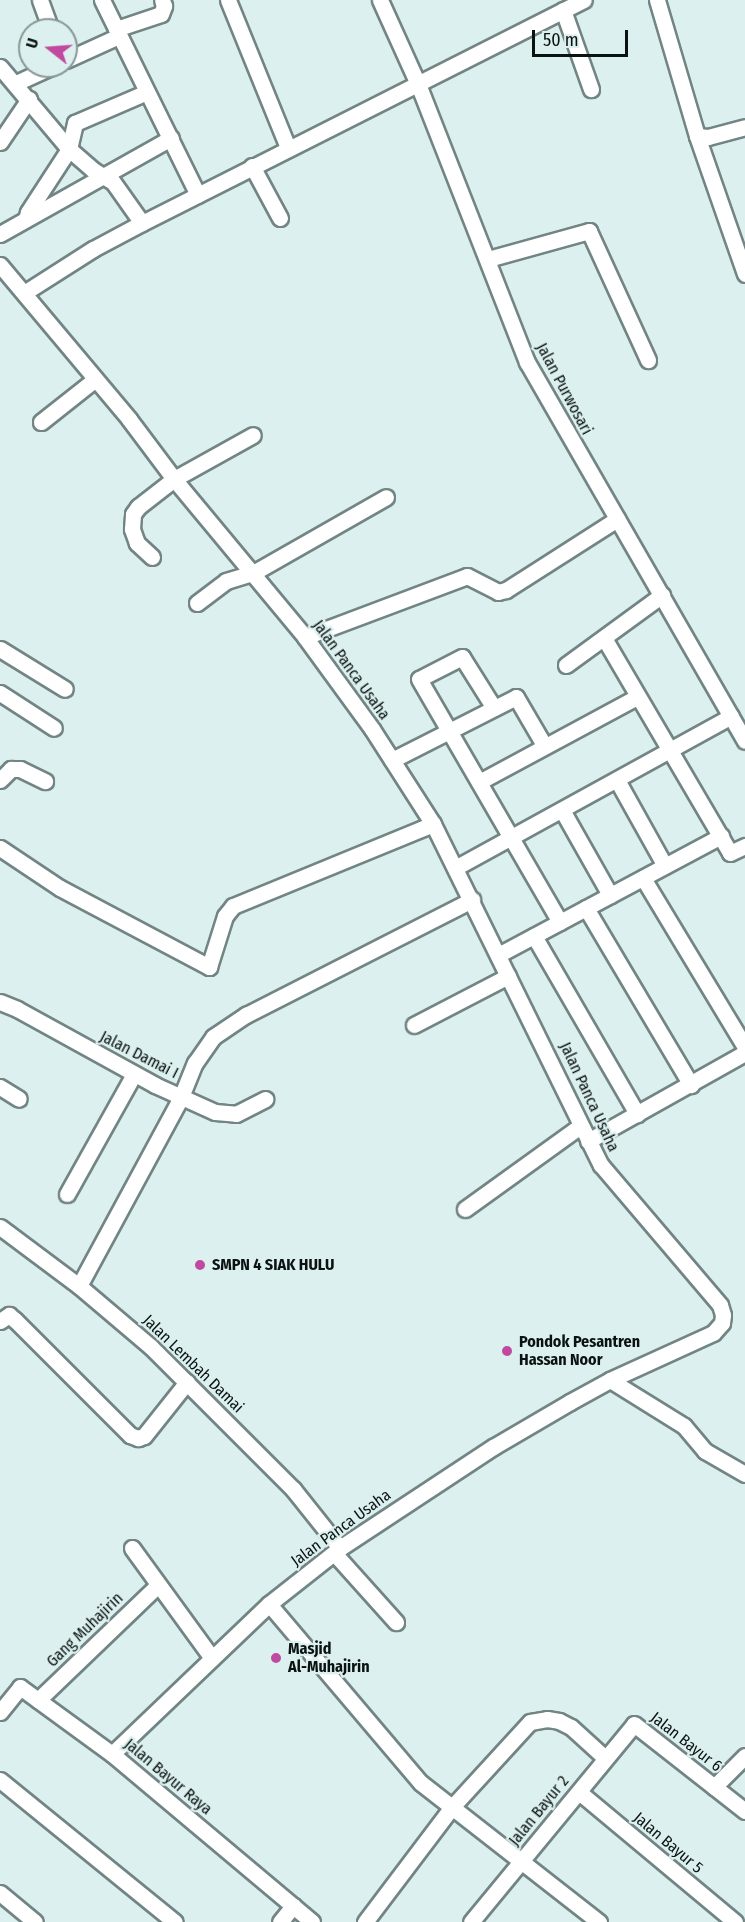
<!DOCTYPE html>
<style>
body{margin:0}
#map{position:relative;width:745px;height:1922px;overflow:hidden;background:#dcf1ef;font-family:"Fira Sans Condensed",sans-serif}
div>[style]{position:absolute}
.roads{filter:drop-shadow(2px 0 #728584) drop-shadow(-2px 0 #728584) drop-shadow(0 2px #728584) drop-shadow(0 -2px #728584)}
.street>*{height:15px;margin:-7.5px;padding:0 7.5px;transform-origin:7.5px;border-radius:7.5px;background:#fff}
.dots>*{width:16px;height:16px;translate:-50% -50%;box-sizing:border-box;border:3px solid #dcf1ef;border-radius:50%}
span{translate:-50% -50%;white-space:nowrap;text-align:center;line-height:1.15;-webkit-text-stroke:4.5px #dcf1ef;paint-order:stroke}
.street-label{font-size:16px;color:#0b1212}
.poi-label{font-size:16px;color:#0b1212;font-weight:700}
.left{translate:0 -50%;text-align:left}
.north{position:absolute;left:18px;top:18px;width:60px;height:60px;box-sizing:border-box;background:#dcf1ef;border:2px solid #889897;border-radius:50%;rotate:287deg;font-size:16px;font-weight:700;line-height:24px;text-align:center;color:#0b1212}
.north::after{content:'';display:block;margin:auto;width:21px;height:27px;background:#c1499f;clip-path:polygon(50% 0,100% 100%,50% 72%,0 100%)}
.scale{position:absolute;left:532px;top:30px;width:96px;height:27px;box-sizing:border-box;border:3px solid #0b1212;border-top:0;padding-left:8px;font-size:18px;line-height:21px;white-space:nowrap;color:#0b1212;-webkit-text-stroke:4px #dcf1ef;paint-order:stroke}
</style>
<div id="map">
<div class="roads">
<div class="street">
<div style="left:40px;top:0;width:32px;rotate:70deg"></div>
<div style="left:102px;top:0;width:217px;rotate:63.8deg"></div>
<div style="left:228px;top:0;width:160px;rotate:67.9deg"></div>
<div style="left:380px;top:0;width:92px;rotate:65.7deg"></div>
<div style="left:418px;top:84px;width:299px;rotate:68.6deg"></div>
<div style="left:527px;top:362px;width:437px;rotate:60.1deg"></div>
<div style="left:657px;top:0;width:142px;rotate:73.6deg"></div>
<div style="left:697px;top:136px;width:146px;rotate:70.8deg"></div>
<div style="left:563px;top:10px;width:84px;rotate:70.5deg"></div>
<div style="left:116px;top:29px;width:47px;rotate:-18.4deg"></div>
<div style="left:161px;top:14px;width:9px;rotate:-69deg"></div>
<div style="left:164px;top:6px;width:6px;rotate:-108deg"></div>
<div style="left:66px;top:60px;width:58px;rotate:-24.4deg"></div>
<div style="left:0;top:67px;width:107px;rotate:49.9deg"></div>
<div style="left:69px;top:149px;width:32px;rotate:41deg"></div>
<div style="left:93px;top:170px;width:23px;rotate:31deg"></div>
<div style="left:113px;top:182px;width:50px;rotate:54.7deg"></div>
<div style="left:16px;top:83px;width:41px;rotate:-24.7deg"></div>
<div style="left:697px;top:136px;width:11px;rotate:5deg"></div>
<div style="left:708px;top:137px;width:38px;rotate:-15deg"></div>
<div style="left:0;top:142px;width:52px;rotate:-56deg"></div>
<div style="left:252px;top:166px;width:59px;rotate:61.7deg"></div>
<div style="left:26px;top:219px;width:7px;rotate:-74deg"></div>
<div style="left:28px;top:212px;width:75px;rotate:-56.9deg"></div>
<div style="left:69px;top:149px;width:27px;rotate:-77deg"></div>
<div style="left:75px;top:123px;width:78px;rotate:-23.3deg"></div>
<div style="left:0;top:234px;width:196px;rotate:-29.3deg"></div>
<div style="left:488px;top:259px;width:105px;rotate:-15.5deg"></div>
<div style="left:589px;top:231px;width:142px;rotate:65.4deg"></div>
<div style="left:0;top:265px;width:201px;rotate:50deg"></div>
<div style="left:129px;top:419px;width:75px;rotate:53.1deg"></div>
<div style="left:174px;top:479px;width:205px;rotate:50.3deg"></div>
<div style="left:305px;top:637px;width:114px;rotate:53.9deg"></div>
<div style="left:372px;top:729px;width:113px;rotate:57.3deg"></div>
<div style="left:433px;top:824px;width:380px;rotate:63.8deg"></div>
<div style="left:601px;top:1165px;width:184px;rotate:49.6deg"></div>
<div style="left:720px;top:1305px;width:10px;rotate:73deg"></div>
<div style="left:723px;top:1315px;width:8px;rotate:97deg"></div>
<div style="left:722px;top:1323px;width:13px;rotate:132deg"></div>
<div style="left:713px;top:1333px;width:113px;rotate:155.5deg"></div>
<div style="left:610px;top:1380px;width:46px;rotate:151.2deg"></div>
<div style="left:570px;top:1402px;width:89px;rotate:149.7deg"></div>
<div style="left:493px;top:1447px;width:183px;rotate:146.6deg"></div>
<div style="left:340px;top:1548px;width:90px;rotate:141.7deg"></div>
<div style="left:269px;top:1604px;width:217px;rotate:136.3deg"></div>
<div style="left:24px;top:293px;width:82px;rotate:-32.5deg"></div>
<div style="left:93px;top:249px;width:55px;rotate:-28deg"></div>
<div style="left:142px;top:223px;width:495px;rotate:-26.8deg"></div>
<div style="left:41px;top:422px;width:68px;rotate:-38.4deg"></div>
<div style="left:152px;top:557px;width:21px;rotate:-137deg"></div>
<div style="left:137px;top:543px;width:15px;rotate:-110deg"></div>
<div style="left:132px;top:529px;width:15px;rotate:-86deg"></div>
<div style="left:133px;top:514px;width:9px;rotate:-54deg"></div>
<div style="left:138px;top:507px;width:46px;rotate:-37.9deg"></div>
<div style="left:174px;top:479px;width:90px;rotate:-29.1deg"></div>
<div style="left:197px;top:603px;width:36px;rotate:-37deg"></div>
<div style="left:226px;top:581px;width:28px;rotate:-17deg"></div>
<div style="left:253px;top:573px;width:153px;rotate:-29.7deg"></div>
<div style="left:305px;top:637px;width:173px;rotate:-20.6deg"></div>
<div style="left:467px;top:576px;width:35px;rotate:27deg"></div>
<div style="left:498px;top:592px;width:8px;rotate:-14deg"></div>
<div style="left:506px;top:590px;width:132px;rotate:-32.6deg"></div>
<div style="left:604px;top:638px;width:249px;rotate:59.6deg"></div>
<div style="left:730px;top:853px;width:17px;rotate:-25deg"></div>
<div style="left:0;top:649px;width:76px;rotate:31.6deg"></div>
<div style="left:566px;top:665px;width:119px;rotate:-36.1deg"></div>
<div style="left:0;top:693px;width:64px;rotate:32.9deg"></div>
<div style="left:494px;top:708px;width:60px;rotate:-122.1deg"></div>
<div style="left:462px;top:657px;width:48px;rotate:152.9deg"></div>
<div style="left:419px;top:679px;width:281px;rotate:59.9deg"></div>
<div style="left:392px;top:760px;width:139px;rotate:-26.9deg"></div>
<div style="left:516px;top:697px;width:56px;rotate:59.7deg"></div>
<div style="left:0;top:780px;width:16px;rotate:-45deg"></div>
<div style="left:11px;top:769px;width:9px"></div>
<div style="left:20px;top:769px;width:28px;rotate:26deg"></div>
<div style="left:617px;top:780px;width:98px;rotate:60.8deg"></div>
<div style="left:479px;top:782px;width:179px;rotate:-28.3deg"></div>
<div style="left:562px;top:810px;width:98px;rotate:60.5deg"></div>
<div style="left:0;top:848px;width:72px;rotate:33.7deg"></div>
<div style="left:60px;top:888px;width:169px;rotate:27.9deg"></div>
<div style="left:209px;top:967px;width:53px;rotate:-72.6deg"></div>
<div style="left:225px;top:916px;width:13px;rotate:-51deg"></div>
<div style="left:233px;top:906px;width:216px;rotate:-22.3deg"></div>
<div style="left:455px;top:868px;width:315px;rotate:-28.8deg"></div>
<div style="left:643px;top:878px;width:197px;rotate:58.9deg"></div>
<div style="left:586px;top:908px;width:206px;rotate:59.3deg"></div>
<div style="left:534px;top:936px;width:206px;rotate:59.9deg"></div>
<div style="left:498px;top:955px;width:253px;rotate:-28.1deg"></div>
<div style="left:0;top:1002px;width:18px;rotate:22deg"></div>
<div style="left:17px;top:1009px;width:158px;rotate:28.8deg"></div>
<div style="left:155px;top:1085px;width:66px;rotate:24.2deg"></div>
<div style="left:215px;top:1112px;width:21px;rotate:5deg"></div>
<div style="left:236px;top:1114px;width:33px;rotate:-27deg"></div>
<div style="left:414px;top:1025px;width:106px;rotate:-27.5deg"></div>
<div style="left:0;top:1087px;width:22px;rotate:32deg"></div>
<div style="left:588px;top:1141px;width:180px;rotate:-29.3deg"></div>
<div style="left:67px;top:1194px;width:137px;rotate:-60.8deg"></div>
<div style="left:465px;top:1209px;width:142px;rotate:-35.8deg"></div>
<div style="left:0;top:1227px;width:99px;rotate:36.8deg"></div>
<div style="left:79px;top:1286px;width:94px;rotate:40.3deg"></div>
<div style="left:151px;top:1347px;width:201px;rotate:45deg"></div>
<div style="left:293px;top:1489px;width:75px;rotate:51.5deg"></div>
<div style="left:79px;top:1286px;width:215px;rotate:-61.6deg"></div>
<div style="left:181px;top:1097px;width:37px;rotate:-68deg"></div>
<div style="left:195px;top:1063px;width:32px;rotate:-55deg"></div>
<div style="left:213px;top:1037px;width:40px;rotate:-34deg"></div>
<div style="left:246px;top:1015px;width:254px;rotate:-27deg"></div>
<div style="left:0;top:1321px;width:11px;rotate:-34deg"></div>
<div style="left:9px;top:1315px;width:8px;rotate:40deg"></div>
<div style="left:15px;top:1320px;width:163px;rotate:45deg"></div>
<div style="left:130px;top:1435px;width:9px;rotate:21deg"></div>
<div style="left:138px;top:1438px;width:6px;rotate:-18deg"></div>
<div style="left:144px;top:1436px;width:69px;rotate:-51.5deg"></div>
<div style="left:610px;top:1380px;width:87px;rotate:31.9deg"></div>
<div style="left:684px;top:1426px;width:33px;rotate:50deg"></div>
<div style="left:705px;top:1451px;width:46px;rotate:29.9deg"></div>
<div style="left:132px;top:1548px;width:136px;rotate:54deg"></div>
<div style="left:334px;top:1553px;width:93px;rotate:48.1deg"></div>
<div style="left:269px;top:1604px;width:235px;rotate:49.7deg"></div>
<div style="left:421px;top:1783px;width:226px;rotate:38deg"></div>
<div style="left:38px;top:1700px;width:166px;rotate:-43.8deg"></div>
<div style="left:0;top:1712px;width:32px;rotate:-51deg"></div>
<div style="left:20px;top:1687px;width:114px;rotate:36.1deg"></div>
<div style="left:112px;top:1754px;width:261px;rotate:40deg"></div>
<div style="left:0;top:1780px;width:225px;rotate:39.1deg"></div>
<div style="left:714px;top:1787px;width:44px;rotate:-45deg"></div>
<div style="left:579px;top:1792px;width:203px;rotate:39.8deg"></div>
<div style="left:0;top:1893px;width:45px;rotate:39.6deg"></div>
<div style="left:280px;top:1922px;width:21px;rotate:-51deg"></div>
<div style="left:365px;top:1922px;width:144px;rotate:-52.9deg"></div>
<div style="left:452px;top:1807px;width:115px;rotate:-47.5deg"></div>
<div style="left:530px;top:1722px;width:17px;rotate:-10deg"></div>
<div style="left:547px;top:1719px;width:12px;rotate:9deg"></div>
<div style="left:559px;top:1721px;width:13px;rotate:27deg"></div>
<div style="left:571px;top:1727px;width:45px;rotate:42.3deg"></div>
<div style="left:471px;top:1922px;width:256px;rotate:-50.5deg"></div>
<div style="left:634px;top:1724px;width:141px;rotate:38.1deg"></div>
</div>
</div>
<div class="dots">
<div style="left:200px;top:1265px;background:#c1499f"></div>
<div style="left:507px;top:1351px;background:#c1499f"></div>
<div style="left:276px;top:1658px;background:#c1499f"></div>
</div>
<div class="street-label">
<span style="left:564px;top:389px;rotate:62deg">Jalan Purwosari</span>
<span style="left:351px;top:670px;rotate:54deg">Jalan Panca Usaha</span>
<span style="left:139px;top:1055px;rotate:27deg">Jalan Damai I</span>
<span style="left:589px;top:1097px;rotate:65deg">Jalan Panca Usaha</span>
<span style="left:193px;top:1364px;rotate:44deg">Jalan Lembah Damai</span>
<span style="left:341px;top:1528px;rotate:-36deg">Jalan Panca Usaha</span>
<span style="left:85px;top:1630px;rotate:-44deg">Gang Muhajirin</span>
<span style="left:686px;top:1742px;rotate:38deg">Jalan Bayur 6</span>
<span style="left:168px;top:1777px;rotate:40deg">Jalan Bayur Raya</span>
<span style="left:539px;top:1811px;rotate:-51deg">Jalan Bayur 2</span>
<span style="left:668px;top:1843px;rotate:40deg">Jalan Bayur 5</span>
</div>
<div class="poi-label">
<span class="left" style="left:212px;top:1265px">SMPN 4 SIAK HULU</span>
<span class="left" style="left:519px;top:1351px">Pondok Pesantren<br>Hassan Noor</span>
<span class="left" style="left:288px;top:1658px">Masjid<br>Al-Muhajirin</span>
</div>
<div class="north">U</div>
<div class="scale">50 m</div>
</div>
